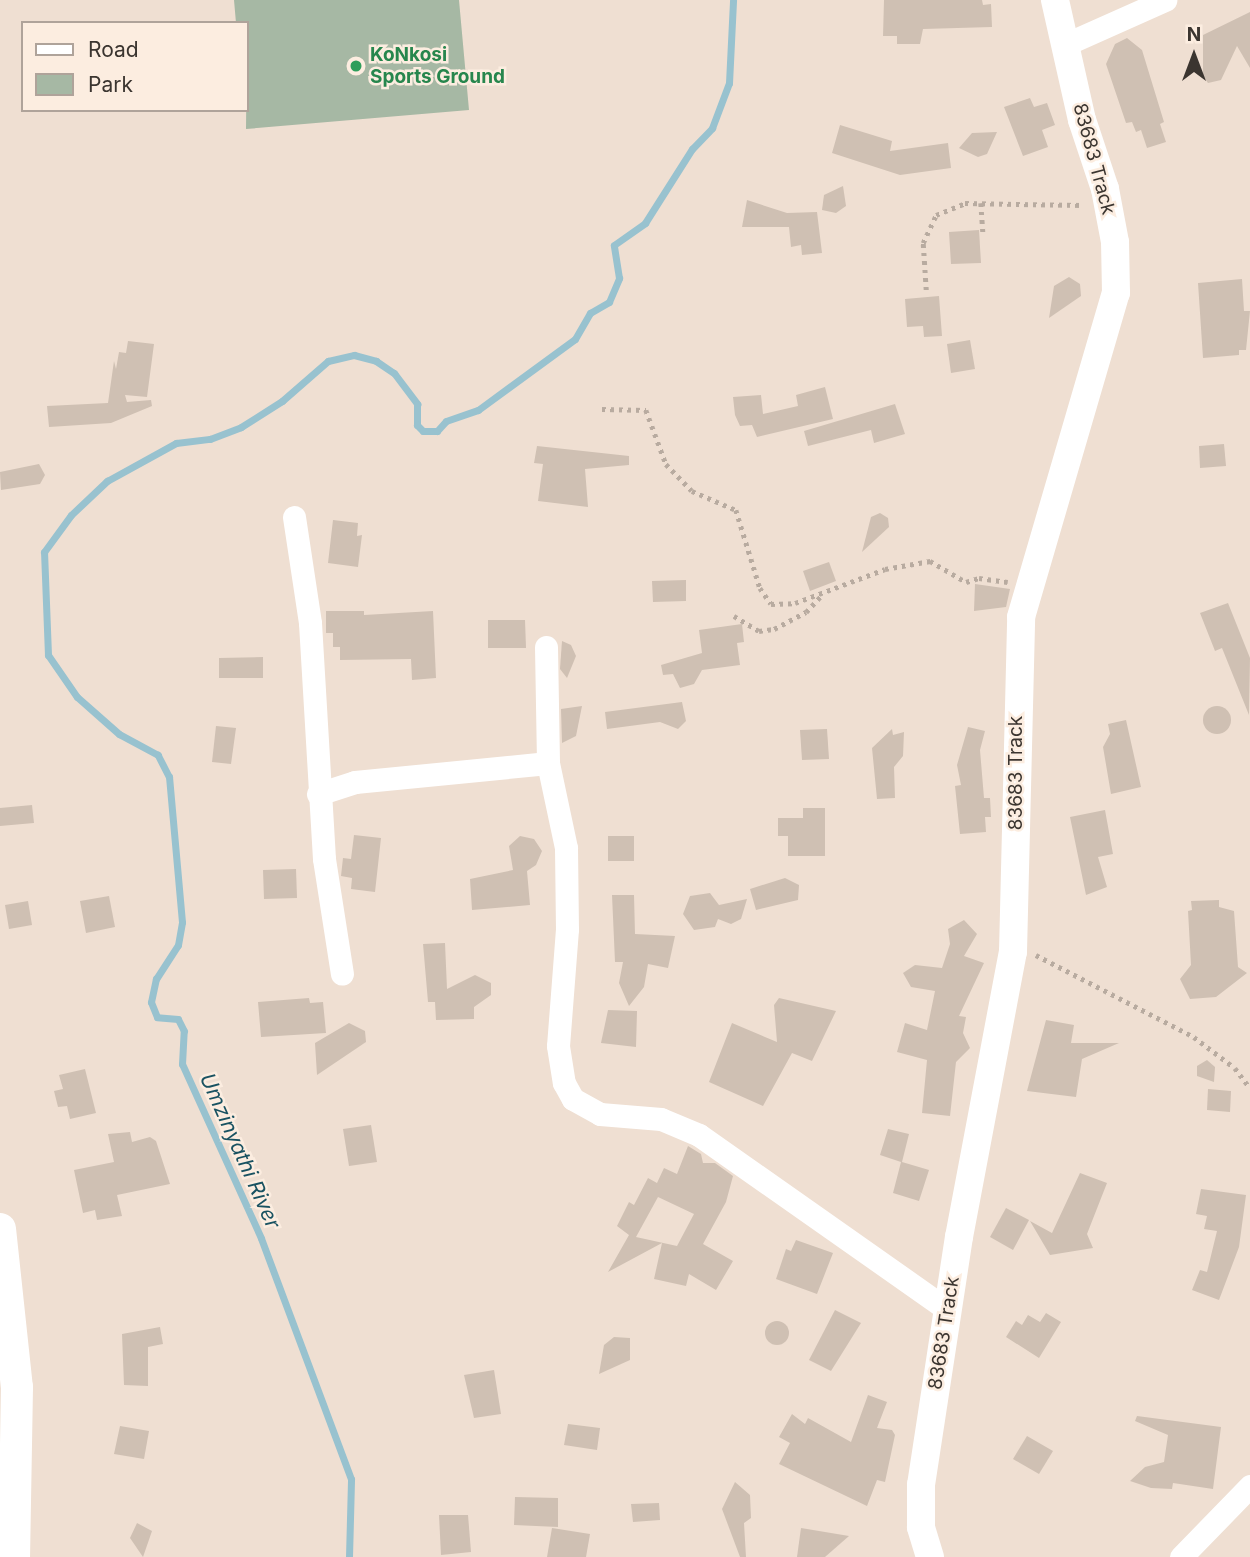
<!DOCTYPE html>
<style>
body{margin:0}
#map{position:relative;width:1250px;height:1557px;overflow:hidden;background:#efdfd2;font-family:Inter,sans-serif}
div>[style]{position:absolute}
.green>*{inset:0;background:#a6b8a4}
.stream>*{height:7px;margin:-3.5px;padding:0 3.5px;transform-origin:3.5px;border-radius:3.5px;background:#98c2cf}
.building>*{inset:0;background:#cfc0b3}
.round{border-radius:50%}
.path>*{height:4.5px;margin-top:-2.25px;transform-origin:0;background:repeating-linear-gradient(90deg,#b8aba0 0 3.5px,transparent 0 8.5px)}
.minor>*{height:23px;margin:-11.5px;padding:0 11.5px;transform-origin:11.5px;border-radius:11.5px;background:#fff}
.tertiary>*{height:28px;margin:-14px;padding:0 14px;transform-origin:14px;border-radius:14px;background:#fff}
.secondary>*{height:32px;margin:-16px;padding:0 16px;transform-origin:16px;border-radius:16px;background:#fff}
.dots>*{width:19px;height:19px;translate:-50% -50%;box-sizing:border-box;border:4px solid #fcede0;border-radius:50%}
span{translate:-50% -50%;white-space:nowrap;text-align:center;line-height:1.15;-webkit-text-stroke:5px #fcede0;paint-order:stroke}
.leisure-label{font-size:19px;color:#27864d;font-weight:700}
.left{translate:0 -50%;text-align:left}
.street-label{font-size:19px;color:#3b3530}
.water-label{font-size:21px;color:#195261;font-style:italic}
.legend{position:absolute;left:21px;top:21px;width:228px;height:91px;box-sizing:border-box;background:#fcede0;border:2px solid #afa39a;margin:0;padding:9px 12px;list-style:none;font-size:21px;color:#3b3530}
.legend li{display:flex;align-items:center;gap:14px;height:35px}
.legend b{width:35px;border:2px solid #afa39a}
.north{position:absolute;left:1159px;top:21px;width:70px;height:70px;-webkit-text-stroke:5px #fcede0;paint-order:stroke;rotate:0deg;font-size:19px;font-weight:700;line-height:28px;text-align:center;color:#3b3530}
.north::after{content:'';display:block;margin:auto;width:24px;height:32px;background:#3b3530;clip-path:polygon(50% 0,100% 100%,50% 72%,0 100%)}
</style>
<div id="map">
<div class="green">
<div style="clip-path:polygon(234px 0,459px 0,469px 110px,246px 129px,247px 23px,236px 23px)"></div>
</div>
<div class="stream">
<div style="left:349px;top:1557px;width:78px;rotate:-88.5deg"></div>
<div style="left:351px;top:1479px;width:257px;rotate:-110.5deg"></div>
<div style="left:261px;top:1238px;width:191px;rotate:-114.4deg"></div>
<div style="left:182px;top:1064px;width:33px;rotate:-87deg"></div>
<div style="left:184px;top:1031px;width:13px;rotate:-117deg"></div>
<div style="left:178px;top:1019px;width:21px;rotate:-175deg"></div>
<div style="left:157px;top:1017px;width:16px;rotate:-112deg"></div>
<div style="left:151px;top:1002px;width:24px;rotate:-78deg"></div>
<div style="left:156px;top:979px;width:40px;rotate:-57.1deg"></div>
<div style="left:178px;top:945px;width:23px;rotate:-80deg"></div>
<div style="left:182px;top:922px;width:146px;rotate:-95.1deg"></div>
<div style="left:169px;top:777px;width:25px;rotate:-117deg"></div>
<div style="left:158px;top:755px;width:44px;rotate:-151.7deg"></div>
<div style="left:119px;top:734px;width:56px;rotate:-138.6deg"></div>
<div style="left:77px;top:697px;width:51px;rotate:-124.6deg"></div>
<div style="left:48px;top:655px;width:103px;rotate:-92.2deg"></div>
<div style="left:44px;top:552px;width:46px;rotate:-53.9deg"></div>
<div style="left:71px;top:515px;width:50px;rotate:-43.4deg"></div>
<div style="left:107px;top:481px;width:79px;rotate:-28.8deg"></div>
<div style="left:176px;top:443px;width:34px;rotate:-7deg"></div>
<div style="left:210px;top:439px;width:33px;rotate:-21deg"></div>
<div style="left:241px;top:427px;width:49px;rotate:-32.4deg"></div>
<div style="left:282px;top:401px;width:61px;rotate:-41deg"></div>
<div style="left:328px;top:361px;width:27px;rotate:-13deg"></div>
<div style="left:354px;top:355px;width:23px;rotate:15deg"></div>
<div style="left:376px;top:361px;width:22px;rotate:34deg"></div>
<div style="left:394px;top:373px;width:39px;rotate:53deg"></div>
<div style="left:417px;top:404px;width:21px;rotate:90deg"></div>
<div style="left:417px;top:425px;width:8px;rotate:45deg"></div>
<div style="left:423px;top:431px;width:14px"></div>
<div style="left:437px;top:431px;width:13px;rotate:-48deg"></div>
<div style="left:446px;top:421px;width:34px;rotate:-19deg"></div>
<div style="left:478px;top:410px;width:120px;rotate:-36.2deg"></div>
<div style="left:575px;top:339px;width:30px;rotate:-60deg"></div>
<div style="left:590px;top:313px;width:22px;rotate:-30deg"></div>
<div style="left:609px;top:302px;width:26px;rotate:-67deg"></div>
<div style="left:619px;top:278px;width:33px;rotate:-99deg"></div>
<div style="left:614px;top:245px;width:38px;rotate:-35deg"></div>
<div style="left:645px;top:223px;width:88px;rotate:-57.6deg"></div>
<div style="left:692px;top:149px;width:29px;rotate:-46deg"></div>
<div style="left:712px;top:128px;width:48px;rotate:-69.3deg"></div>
<div style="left:729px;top:83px;width:83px;rotate:-87.2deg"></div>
</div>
<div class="building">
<div style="clip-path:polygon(884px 0,982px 0,983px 5px,991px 4px,992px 27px,923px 29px,920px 44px,897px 44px,897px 36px,883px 36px)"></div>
<div style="clip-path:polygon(1250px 12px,1250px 68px,1237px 46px,1221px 80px,1208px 83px,1203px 76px,1203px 35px)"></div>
<div style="clip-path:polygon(1127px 38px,1142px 50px,1164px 122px,1160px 124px,1166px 142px,1147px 148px,1141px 130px,1136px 132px,1132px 122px,1126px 123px,1106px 64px,1115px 44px)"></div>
<div style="clip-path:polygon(1030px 98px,1034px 107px,1047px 103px,1055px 125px,1042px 130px,1048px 147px,1023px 156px,1004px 107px)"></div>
<div style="clip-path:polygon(840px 125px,892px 141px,890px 151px,948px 143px,951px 168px,900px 175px,832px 153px)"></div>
<div style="clip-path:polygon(997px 132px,987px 154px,978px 157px,959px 148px,972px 133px)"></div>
<div style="clip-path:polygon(843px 186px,846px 206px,836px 213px,822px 210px,824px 195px)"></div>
<div style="clip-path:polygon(747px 200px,787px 213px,817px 212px,822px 253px,802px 255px,801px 245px,791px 247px,789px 227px,742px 227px)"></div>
<div style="clip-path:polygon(979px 230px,981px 263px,951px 264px,949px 232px)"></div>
<div style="clip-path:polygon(1069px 277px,1080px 284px,1081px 296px,1049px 318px,1054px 286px)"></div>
<div style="clip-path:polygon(1242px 279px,1244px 311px,1250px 311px,1246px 350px,1239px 350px,1239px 355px,1203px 358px,1198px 283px)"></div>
<div style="clip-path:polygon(939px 296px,942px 336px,924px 337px,923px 326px,907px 327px,905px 299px)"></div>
<div style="clip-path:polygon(970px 340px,975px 369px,951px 373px,947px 344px)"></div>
<div style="clip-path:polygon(128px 341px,154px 344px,147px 397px,125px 395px,127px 402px,151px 400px,152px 406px,111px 423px,49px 427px,47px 406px,108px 403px,114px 361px,116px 369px,119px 352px,126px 353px)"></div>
<div style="clip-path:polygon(825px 387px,833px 419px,757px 437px,752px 425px,740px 426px,735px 415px,733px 397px,761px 395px,763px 414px,798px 406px,796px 395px)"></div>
<div style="clip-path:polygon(895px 404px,905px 434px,874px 443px,871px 430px,808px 446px,804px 431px)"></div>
<div style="clip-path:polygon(1224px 444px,1226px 466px,1200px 468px,1199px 446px)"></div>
<div style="clip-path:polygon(537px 446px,629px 456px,629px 465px,585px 469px,588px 507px,538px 501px,543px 464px,534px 463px)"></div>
<div style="clip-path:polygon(39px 464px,45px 475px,40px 484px,1px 490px,0 472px)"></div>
<div style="clip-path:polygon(880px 513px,888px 518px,889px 527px,862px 552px,871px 517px)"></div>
<div style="clip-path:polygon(333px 520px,358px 523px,357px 536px,362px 535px,358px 567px,328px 563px)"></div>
<div style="clip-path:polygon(829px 562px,836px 581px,810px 591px,803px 571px)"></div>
<div style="clip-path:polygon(686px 580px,686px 601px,653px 602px,652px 581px)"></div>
<div style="clip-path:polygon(975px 584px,1010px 589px,1006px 607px,974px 611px)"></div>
<div style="clip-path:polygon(1228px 603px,1250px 658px,1249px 715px,1222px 648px,1215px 651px,1200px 613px)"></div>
<div style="clip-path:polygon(326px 611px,364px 611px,364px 615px,433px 611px,436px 678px,412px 680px,411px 659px,340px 660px,340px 647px,333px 647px,333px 633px,326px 633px)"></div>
<div style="clip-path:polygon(488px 620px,525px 620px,526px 648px,488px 648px)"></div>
<div style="clip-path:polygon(742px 624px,744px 642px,737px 643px,740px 665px,702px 670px,694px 684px,680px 688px,673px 674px,663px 675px,661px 665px,702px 653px,699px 630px)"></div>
<div style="clip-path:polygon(562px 641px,571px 645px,576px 656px,567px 678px,560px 669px)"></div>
<div style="clip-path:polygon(263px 657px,263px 678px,219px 678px,219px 658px)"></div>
<div style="clip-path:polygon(682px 702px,686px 721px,678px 729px,660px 722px,607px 729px,605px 712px)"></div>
<div class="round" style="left:1203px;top:706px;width:28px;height:28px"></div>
<div style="clip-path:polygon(582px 706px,576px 736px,562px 743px,561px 709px)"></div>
<div style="clip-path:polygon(1126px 720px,1141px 787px,1111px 794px,1103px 747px,1110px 734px,1108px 724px)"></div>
<div style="clip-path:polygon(216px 726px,236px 728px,231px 764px,212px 762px)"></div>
<div style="clip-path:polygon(968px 727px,985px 731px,980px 750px,984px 798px,990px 798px,991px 817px,985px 817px,986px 832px,960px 834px,955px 786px,961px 785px,957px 765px)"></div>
<div style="clip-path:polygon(827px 729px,829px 759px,802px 760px,800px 730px)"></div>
<div style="clip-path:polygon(892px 729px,893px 735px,904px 732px,903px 756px,894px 767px,895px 798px,877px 799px,872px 748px)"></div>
<div style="clip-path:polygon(32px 805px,34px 823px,0 826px,0 808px)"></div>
<div style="clip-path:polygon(803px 808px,825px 808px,825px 856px,788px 856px,788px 836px,778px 836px,778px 818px,803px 818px)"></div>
<div style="clip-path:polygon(1105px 810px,1113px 854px,1098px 857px,1107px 887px,1086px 895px,1070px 817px)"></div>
<div style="clip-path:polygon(354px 835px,381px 838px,375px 892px,351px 889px,352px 878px,341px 876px,343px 858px,351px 859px)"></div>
<div style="clip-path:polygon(520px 836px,534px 839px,542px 851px,536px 865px,527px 871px,530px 905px,472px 910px,470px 879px,513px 870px,509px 846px)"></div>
<div style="clip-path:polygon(608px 836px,634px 836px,634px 861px,608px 861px)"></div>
<div style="clip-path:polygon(296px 869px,297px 898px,264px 899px,263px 870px)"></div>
<div style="clip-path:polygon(785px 878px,799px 885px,798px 900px,756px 910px,750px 889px)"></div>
<div style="clip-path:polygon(710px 893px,719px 905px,747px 899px,741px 919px,731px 924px,718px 919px,715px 927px,694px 930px,683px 914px,690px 896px)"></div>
<div style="clip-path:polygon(612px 895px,634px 895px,635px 934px,675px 936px,668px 968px,648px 964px,644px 987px,629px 1006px,619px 983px,623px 962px,615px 962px)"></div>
<div style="clip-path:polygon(109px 896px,115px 927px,86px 933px,80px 901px)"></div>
<div style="clip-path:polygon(1219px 900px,1219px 907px,1234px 911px,1238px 967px,1247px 973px,1216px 997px,1190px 999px,1180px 979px,1191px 965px,1188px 911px,1192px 910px,1191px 901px)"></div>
<div style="clip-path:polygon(28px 901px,32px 925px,9px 929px,5px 905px)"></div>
<div style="clip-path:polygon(964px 920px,977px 934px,964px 956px,984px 963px,959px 1016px,966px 1017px,963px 1033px,970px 1048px,956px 1062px,950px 1116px,922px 1113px,927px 1060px,897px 1052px,905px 1023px,927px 1030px,935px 991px,911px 987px,903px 973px,915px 965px,942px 968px,950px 944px,948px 929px)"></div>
<div style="clip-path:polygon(445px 943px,447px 989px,475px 975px,491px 983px,491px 995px,474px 1007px,474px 1019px,436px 1020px,435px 1002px,428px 1002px,423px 944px)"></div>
<div style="clip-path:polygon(309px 998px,310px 1003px,323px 1002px,326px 1033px,261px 1037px,258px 1002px)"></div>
<div style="clip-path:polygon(779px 998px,836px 1011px,812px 1061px,792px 1053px,763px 1106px,709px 1082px,732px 1023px,777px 1042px,774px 1005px)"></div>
<div style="clip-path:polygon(608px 1010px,637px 1011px,636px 1047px,601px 1043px)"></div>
<div style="clip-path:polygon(1046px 1020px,1074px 1025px,1071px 1043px,1119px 1043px,1082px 1059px,1076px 1097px,1027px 1091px)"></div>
<div style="clip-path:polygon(349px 1023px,365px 1031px,366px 1042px,317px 1075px,315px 1043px)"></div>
<div style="clip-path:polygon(1207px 1060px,1215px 1067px,1214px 1082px,1197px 1076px,1197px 1066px)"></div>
<div style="clip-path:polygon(85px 1069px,96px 1113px,70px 1119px,67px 1106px,58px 1107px,54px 1091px,63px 1089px,59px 1075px)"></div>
<div style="clip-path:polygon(1208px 1089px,1231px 1091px,1230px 1112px,1207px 1110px)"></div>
<div style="clip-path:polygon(371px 1125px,377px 1162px,349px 1166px,343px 1129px)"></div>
<div style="clip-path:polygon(888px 1129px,909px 1134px,902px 1162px,929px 1170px,919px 1201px,893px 1193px,901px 1162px,880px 1155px)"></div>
<div style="clip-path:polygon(130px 1132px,132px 1142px,150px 1137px,156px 1141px,170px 1184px,117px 1195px,122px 1216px,97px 1220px,95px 1210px,83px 1213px,74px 1170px,114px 1162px,108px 1134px)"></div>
<div style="clip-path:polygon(evenodd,688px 1146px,701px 1154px,703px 1163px,715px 1163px,733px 1176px,726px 1202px,703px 1244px,733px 1261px,716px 1290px,689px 1274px,686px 1286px,654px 1279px,662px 1243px,608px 1272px,629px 1235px,617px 1226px,629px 1202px,634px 1205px,648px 1178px,657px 1183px,664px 1168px,677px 1174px,688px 1146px,658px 1197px,694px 1214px,677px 1246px,636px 1237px,658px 1197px)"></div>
<div style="clip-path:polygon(1080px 1173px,1107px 1183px,1087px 1234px,1093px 1248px,1050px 1255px,1030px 1221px,1052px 1233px)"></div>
<div style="clip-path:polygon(1201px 1189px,1246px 1195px,1239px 1247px,1219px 1300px,1192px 1290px,1200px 1270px,1207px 1272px,1217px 1231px,1204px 1229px,1207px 1216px,1196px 1214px)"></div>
<div style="clip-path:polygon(1006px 1208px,1029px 1220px,1013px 1250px,990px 1237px)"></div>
<div style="clip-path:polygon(796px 1240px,833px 1253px,817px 1294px,776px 1279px,786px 1249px,791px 1251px)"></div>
<div style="clip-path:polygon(835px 1310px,861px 1323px,831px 1371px,809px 1360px)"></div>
<div style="clip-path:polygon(1046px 1313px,1061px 1322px,1039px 1358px,1006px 1337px,1016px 1321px,1022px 1325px,1028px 1315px,1040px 1322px)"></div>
<div class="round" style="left:765px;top:1321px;width:24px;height:24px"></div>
<div style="clip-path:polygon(160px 1327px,163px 1344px,148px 1347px,148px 1386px,124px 1385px,122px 1334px)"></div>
<div style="clip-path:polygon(614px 1337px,630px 1338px,630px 1360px,599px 1374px,604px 1345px)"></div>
<div style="clip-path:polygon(494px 1370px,501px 1414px,474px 1418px,464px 1375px)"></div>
<div style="clip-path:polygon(868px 1395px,887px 1402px,877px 1428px,892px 1430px,895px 1435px,885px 1482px,877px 1480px,867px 1506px,779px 1464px,790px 1443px,779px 1437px,792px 1414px,805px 1424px,808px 1418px,851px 1442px)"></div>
<div style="clip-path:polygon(1137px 1416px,1221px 1427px,1213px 1489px,1173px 1483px,1172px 1489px,1151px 1488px,1130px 1481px,1145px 1467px,1164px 1462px,1168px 1435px,1135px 1421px)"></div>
<div style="clip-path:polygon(568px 1424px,600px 1428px,597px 1450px,564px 1445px)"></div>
<div style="clip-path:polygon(120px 1426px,149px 1431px,144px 1459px,114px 1454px)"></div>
<div style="clip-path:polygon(1027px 1436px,1053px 1451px,1039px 1474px,1013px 1459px)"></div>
<div style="clip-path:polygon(735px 1482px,750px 1495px,751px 1518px,744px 1523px,746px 1557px,740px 1557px,722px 1509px)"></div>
<div style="clip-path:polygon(515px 1497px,558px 1498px,558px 1527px,514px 1525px)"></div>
<div style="clip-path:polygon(659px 1503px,660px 1520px,633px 1522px,631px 1504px)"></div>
<div style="clip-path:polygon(439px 1515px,468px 1515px,471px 1552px,441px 1555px)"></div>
<div style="clip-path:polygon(137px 1523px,152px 1531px,143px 1557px,130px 1538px)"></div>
<div style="clip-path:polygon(552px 1528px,590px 1534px,586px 1557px,547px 1557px)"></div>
<div style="clip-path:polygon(801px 1528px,849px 1536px,825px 1557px,797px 1557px)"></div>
</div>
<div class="path">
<div style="left:981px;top:203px;width:32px;rotate:86deg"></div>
<div style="left:926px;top:290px;width:47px;rotate:-93.7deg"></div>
<div style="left:923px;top:243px;width:31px;rotate:-65deg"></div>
<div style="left:936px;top:215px;width:31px;rotate:-22deg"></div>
<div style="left:965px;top:203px;width:118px;rotate:1deg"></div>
<div style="left:602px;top:409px;width:44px;rotate:1.3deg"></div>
<div style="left:646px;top:410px;width:58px;rotate:69.7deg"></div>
<div style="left:666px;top:464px;width:37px;rotate:46deg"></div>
<div style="left:692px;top:491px;width:48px;rotate:23.4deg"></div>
<div style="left:736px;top:510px;width:82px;rotate:72.9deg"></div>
<div style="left:760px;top:588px;width:19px;rotate:55deg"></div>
<div style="left:771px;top:604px;width:24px;rotate:-2deg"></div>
<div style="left:795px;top:603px;width:96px;rotate:-20.7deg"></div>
<div style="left:885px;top:569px;width:46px;rotate:-10.1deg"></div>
<div style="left:930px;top:561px;width:42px;rotate:30.3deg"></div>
<div style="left:966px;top:582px;width:14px;rotate:-17deg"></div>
<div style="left:979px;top:578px;width:29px;rotate:8deg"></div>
<div style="left:734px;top:616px;width:29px;rotate:31deg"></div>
<div style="left:759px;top:631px;width:15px;rotate:-8deg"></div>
<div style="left:774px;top:629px;width:36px;rotate:-28deg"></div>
<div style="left:806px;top:612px;width:25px;rotate:-47deg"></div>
<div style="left:1036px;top:955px;width:178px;rotate:27.4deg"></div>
<div style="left:1194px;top:1037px;width:51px;rotate:37.1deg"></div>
<div style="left:1235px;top:1068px;width:25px;rotate:53deg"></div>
</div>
<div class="minor">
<div style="left:1064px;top:45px;width:111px;rotate:-24deg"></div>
<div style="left:294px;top:517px;width:107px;rotate:81.4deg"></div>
<div style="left:310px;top:623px;width:236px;rotate:86.6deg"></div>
<div style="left:324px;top:859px;width:116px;rotate:81.1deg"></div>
<div style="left:546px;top:647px;width:116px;rotate:89deg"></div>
<div style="left:548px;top:763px;width:87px;rotate:78deg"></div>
<div style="left:566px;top:848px;width:81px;rotate:89.3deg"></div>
<div style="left:567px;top:929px;width:117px;rotate:94.4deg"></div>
<div style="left:558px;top:1046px;width:37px;rotate:81deg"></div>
<div style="left:564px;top:1083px;width:18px;rotate:61deg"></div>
<div style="left:573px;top:1099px;width:31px;rotate:29deg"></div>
<div style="left:600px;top:1114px;width:61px;rotate:4.7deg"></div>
<div style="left:661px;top:1119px;width:41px;rotate:22.8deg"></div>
<div style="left:699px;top:1135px;width:304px;rotate:35.1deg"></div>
<div style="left:318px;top:794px;width:39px;rotate:-18deg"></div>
<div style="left:355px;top:782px;width:194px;rotate:-5.6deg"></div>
<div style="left:1181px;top:1557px;width:99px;rotate:-45.8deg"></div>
</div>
<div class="tertiary">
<div style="left:930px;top:1557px;width:31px;rotate:-107deg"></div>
<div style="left:921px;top:1527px;width:42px;rotate:-90deg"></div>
<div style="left:921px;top:1485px;width:251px;rotate:-81.3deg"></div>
<div style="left:959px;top:1237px;width:290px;rotate:-79.3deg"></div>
<div style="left:1013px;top:952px;width:335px;rotate:-88.6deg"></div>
<div style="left:1021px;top:617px;width:338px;rotate:-73.7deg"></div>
<div style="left:1116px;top:293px;width:51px;rotate:-91.1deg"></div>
<div style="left:1115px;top:242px;width:54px;rotate:-100.7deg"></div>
<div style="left:1105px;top:189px;width:73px;rotate:-108.4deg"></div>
<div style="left:1082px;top:120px;width:123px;rotate:-102.7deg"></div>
</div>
<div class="secondary">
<div style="left:0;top:1229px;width:159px;rotate:83.9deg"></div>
<div style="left:17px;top:1387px;width:170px;rotate:91deg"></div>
</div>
<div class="dots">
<div style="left:356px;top:66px;background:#2e9e5b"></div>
</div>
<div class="leisure-label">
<span class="left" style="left:370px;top:66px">KoNkosi<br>Sports Ground</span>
</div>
<div class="street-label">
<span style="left:1094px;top:159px;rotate:75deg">83683 Track</span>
<span style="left:1016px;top:773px;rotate:-90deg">83683 Track</span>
<span style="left:944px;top:1333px;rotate:-81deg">83683 Track</span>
</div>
<div class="water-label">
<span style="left:240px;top:1151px;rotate:66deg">Umzinyathi River</span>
</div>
<ul class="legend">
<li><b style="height:9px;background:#fff"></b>Road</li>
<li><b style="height:19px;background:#a6b8a4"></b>Park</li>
</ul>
<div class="north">N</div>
</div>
